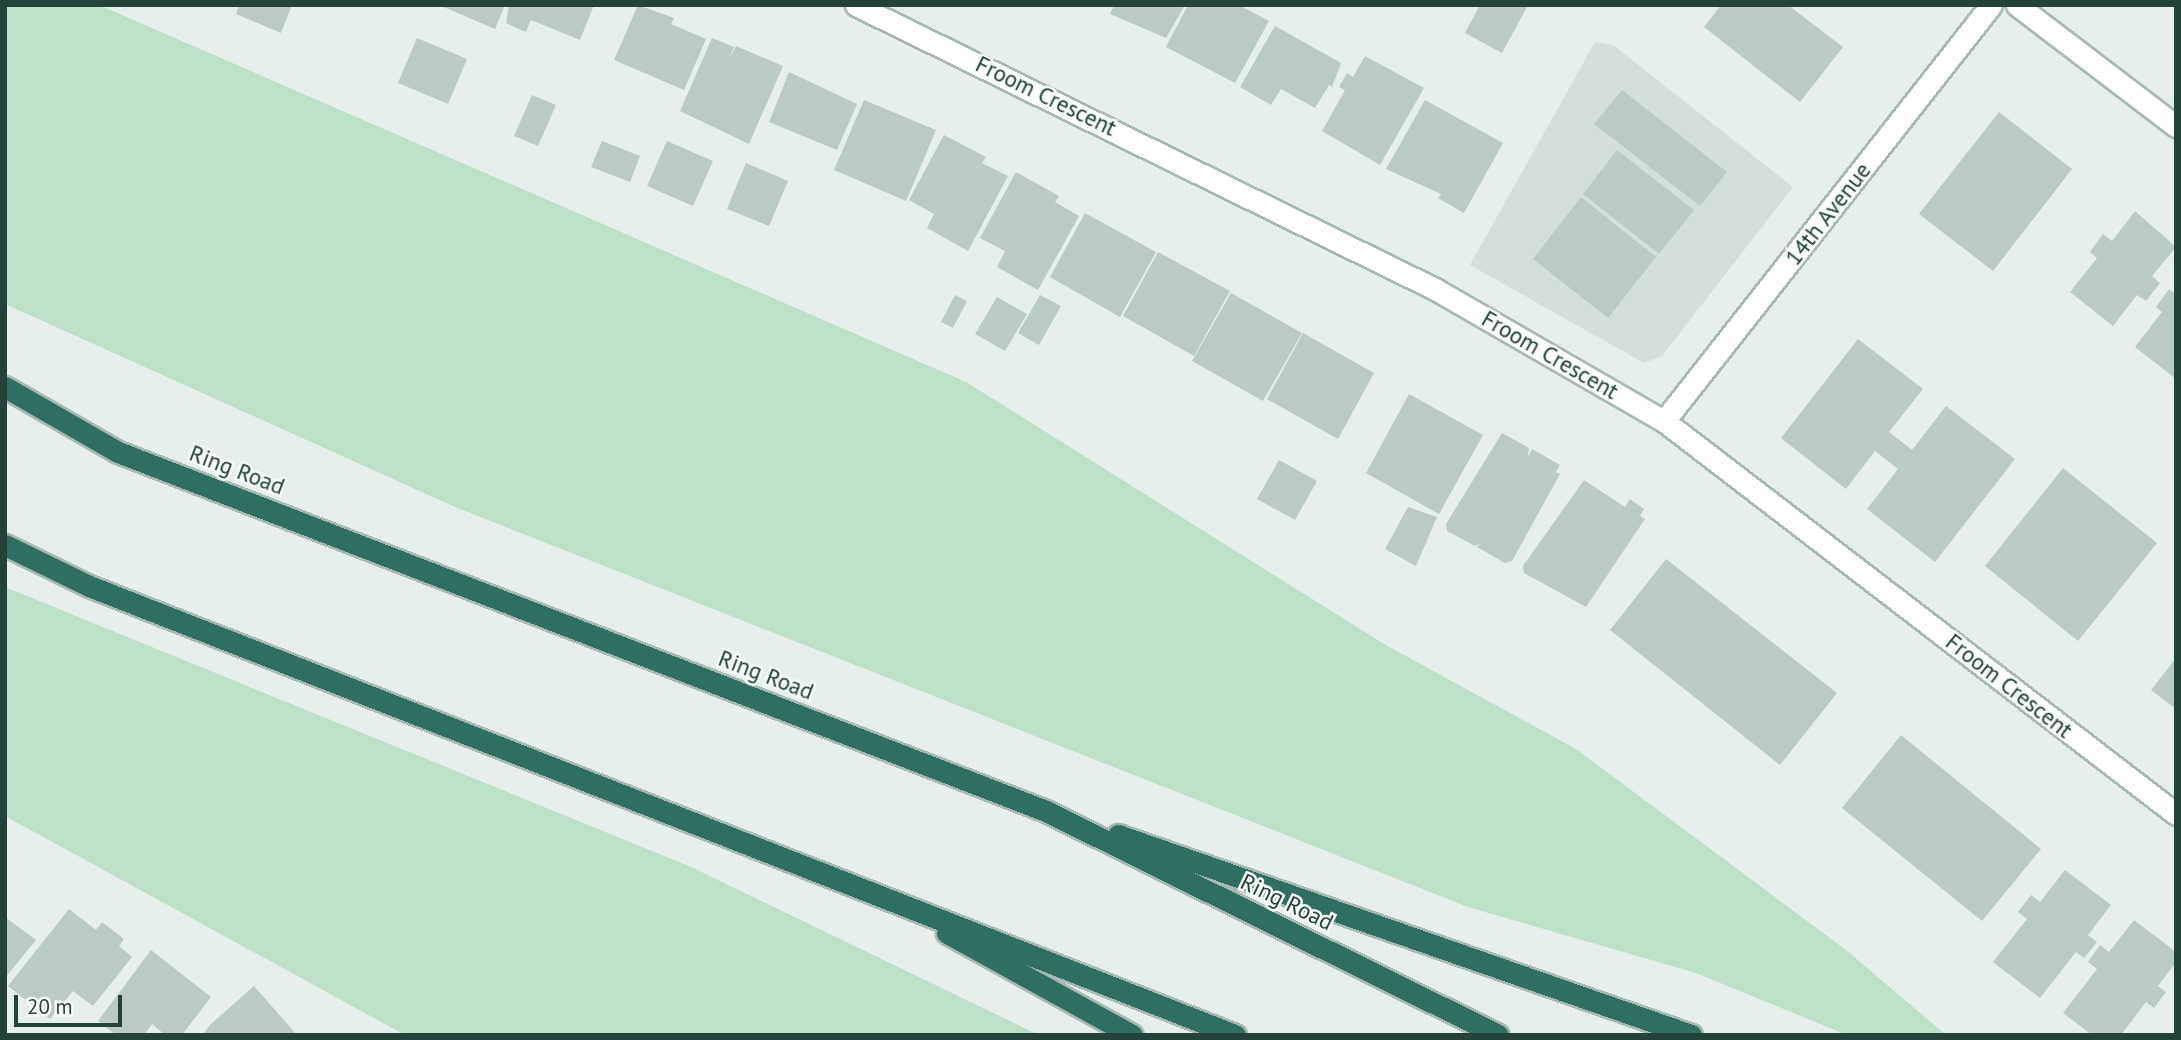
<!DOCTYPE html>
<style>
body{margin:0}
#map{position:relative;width:2181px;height:1040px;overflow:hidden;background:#e6efeb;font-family:"PT Sans",sans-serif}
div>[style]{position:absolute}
.built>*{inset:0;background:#d4dfda}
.green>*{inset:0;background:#bfe0c8}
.building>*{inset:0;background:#bbcac4}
.roads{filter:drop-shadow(2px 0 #a8b8b2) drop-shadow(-2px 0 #a8b8b2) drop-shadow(0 2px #a8b8b2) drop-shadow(0 -2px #a8b8b2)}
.minor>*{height:21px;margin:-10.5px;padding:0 10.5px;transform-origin:10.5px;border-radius:10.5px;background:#fff}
.highway>*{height:21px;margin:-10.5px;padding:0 10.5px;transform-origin:10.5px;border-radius:10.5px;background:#2f6f62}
span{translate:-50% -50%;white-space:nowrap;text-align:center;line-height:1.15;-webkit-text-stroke:5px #f7fbf9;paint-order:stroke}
.street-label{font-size:23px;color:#24423a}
.frame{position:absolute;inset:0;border:7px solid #24423a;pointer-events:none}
.scale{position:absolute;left:14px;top:995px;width:108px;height:32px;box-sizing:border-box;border:4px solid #24423a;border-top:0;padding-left:9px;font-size:21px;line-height:24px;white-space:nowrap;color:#24423a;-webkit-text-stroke:5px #f7fbf9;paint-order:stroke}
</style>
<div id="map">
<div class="built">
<div style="clip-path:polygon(1595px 42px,1613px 45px,1793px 187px,1662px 356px,1644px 363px,1470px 265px)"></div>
</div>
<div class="green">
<div style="clip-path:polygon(5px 5px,99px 5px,966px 382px,1384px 644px,1576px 749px,1846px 950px,1946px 1035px,1847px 1035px,1696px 973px,1468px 907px,455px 507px,5px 304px)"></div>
<div style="clip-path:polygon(5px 587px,691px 867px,1039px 1035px,405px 1035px,5px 816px)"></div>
</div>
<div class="building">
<div style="clip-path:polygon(239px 5px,292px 5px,281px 33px,236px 14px)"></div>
<div style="clip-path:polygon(439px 5px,505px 5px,495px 29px)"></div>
<div style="clip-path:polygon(509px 5px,594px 5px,580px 40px,531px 20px,526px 32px,506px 23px)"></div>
<div style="clip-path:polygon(638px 5px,674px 18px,671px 24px,706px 39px,684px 90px,614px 60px)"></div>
<div style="clip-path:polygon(1114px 5px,1185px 5px,1166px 38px,1110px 14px)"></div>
<div style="clip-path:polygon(1188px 5px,1239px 5px,1269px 21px,1235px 83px,1166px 47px)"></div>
<div style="clip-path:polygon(1480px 5px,1528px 5px,1502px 53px,1465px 33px)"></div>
<div style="clip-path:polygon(1721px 5px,1788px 5px,1843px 47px,1800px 102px,1704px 27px)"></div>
<div style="clip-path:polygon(1275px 26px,1341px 63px,1332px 87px,1329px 85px,1315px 108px,1281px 89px,1271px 105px,1240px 87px)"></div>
<div style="clip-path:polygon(417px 38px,467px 59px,448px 104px,398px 83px)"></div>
<div style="clip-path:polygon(712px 38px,734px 47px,729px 59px,736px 46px,783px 66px,749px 144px,680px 111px)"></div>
<div style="clip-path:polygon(1365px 56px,1424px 88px,1380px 165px,1322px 131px,1345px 90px,1339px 87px,1347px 73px,1353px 77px)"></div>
<div style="clip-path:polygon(789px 72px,857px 104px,837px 150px,769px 122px)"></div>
<div style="clip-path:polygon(1622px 90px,1727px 172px,1700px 206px,1594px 124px)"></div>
<div style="clip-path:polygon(532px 95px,556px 105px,538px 146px,514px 136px)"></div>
<div style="clip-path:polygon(864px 100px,936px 130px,906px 201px,834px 170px)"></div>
<div style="clip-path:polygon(1425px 100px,1503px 143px,1464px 213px,1438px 198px,1441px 194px,1386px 169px)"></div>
<div style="clip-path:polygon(1999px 112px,2072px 169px,1993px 271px,1919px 214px)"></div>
<div style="clip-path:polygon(944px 135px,986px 157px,982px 163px,1008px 176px,968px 251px,927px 228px,934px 214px,909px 200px)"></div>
<div style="clip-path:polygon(602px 141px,640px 156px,630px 182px,591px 167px)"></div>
<div style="clip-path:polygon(667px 141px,713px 161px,693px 206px,647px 186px)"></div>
<div style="clip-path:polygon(1617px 150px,1694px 210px,1659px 254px,1583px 194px)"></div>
<div style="clip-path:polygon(746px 163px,788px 181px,769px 226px,727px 209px)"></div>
<div style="clip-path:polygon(1016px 172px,1059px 196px,1055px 202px,1079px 216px,1038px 290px,997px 267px,1005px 251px,980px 238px)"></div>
<div style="clip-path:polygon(1581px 197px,1656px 257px,1608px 318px,1533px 259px)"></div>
<div style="clip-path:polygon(2135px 211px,2176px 247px,2152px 276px,2160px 283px,2146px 301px,2137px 295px,2113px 326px,2070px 292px,2097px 258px,2090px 252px,2103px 234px,2112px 241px)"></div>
<div style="clip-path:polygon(1085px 213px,1156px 252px,1120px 317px,1050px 277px)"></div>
<div style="clip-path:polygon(1158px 252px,1230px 291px,1194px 356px,1123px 316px)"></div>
<div style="clip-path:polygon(2169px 289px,2176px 294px,2176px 379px,2135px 347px,2162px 312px,2156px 307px)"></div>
<div style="clip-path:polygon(1231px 293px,1302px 333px,1263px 401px,1192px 361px)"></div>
<div style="clip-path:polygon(955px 295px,967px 301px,953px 328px,941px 322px)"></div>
<div style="clip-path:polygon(1040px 295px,1061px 306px,1039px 345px,1018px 333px)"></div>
<div style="clip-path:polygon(997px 297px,1027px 314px,1005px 351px,975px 334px)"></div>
<div style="clip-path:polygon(1303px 333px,1374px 373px,1338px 439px,1267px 399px)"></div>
<div style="clip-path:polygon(1858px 339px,1923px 389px,1889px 432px,1912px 450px,1946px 406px,2015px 459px,1935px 562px,1867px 509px,1898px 469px,1875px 451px,1846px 489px,1781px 438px)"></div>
<div style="clip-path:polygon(1409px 394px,1483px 435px,1439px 514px,1366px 473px)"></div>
<div style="clip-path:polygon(1502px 433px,1529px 448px,1528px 457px,1532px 449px,1560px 465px,1556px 472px,1560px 474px,1512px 561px,1505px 563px,1477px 547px,1480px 543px,1475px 546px,1447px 531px,1446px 524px)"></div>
<div style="clip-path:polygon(1279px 460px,1317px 481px,1295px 520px,1257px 499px)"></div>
<div style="clip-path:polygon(2063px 468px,2157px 543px,2078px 641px,1985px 566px)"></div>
<div style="clip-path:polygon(1584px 480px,1625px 507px,1630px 499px,1644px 509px,1640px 516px,1645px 519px,1586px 607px,1524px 573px,1523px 566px)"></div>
<div style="clip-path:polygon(1408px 507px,1437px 517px,1416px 566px,1385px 549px)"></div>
<div style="clip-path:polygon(1666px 559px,1837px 693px,1780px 765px,1610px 630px)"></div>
<div style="clip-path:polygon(2176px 658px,2176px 709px,2151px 690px)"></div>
<div style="clip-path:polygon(1901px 735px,2041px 849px,1982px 921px,1842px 808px)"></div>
<div style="clip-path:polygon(2065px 870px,2111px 905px,2088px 935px,2097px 942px,2084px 958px,2076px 952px,2040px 998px,1993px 962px,2027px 919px,2018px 912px,2031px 895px,2040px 902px)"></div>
<div style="clip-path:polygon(69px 909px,96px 930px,102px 922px,124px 939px,119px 946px,132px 957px,93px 1006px,73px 991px,50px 1019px,8px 986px)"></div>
<div style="clip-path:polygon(5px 917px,36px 940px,5px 978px)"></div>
<div style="clip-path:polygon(2134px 920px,2176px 952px,2176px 962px,2158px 986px,2166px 992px,2154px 1008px,2146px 1002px,2121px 1035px,2092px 1035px,2063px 1013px,2097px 969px,2088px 962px,2100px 945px,2109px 952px)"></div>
<div style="clip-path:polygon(151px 950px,211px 997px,182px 1035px,165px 1035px,152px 1024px,144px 1035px,116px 1035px,98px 1021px)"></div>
<div style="clip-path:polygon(254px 986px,297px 1035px,202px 1035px,211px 1024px)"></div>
</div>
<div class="roads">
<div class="minor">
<div style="left:856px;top:5px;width:645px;rotate:26.13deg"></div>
<div style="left:1435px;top:289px;width:264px;rotate:30deg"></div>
<div style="left:1664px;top:421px;width:645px;rotate:37.51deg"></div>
<div style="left:2017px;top:5px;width:200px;rotate:37.3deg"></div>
<div style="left:1664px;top:421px;width:529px;rotate:-51.83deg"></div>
</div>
<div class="highway">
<div style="left:5px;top:387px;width:130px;rotate:29.9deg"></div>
<div style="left:118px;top:452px;width:995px;rotate:21.15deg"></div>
<div style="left:1046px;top:811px;width:504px;rotate:26.36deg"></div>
<div style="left:5px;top:545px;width:93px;rotate:26deg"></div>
<div style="left:89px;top:586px;width:1231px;rotate:21.4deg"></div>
<div style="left:1118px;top:835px;width:607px;rotate:19.24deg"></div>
<div style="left:947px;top:933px;width:211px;rotate:28.9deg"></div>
</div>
</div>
<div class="street-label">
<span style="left:1046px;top:96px;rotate:26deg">Froom Crescent</span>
<span style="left:1828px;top:214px;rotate:-52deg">14th Avenue</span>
<span style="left:1550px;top:355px;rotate:30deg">Froom Crescent</span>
<span style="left:237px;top:470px;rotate:21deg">Ring Road</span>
<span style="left:766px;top:675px;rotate:21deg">Ring Road</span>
<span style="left:2009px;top:686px;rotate:38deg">Froom Crescent</span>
<span style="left:1287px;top:902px;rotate:26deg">Ring Road</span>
</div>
<div class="frame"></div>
<div class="scale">20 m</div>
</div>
